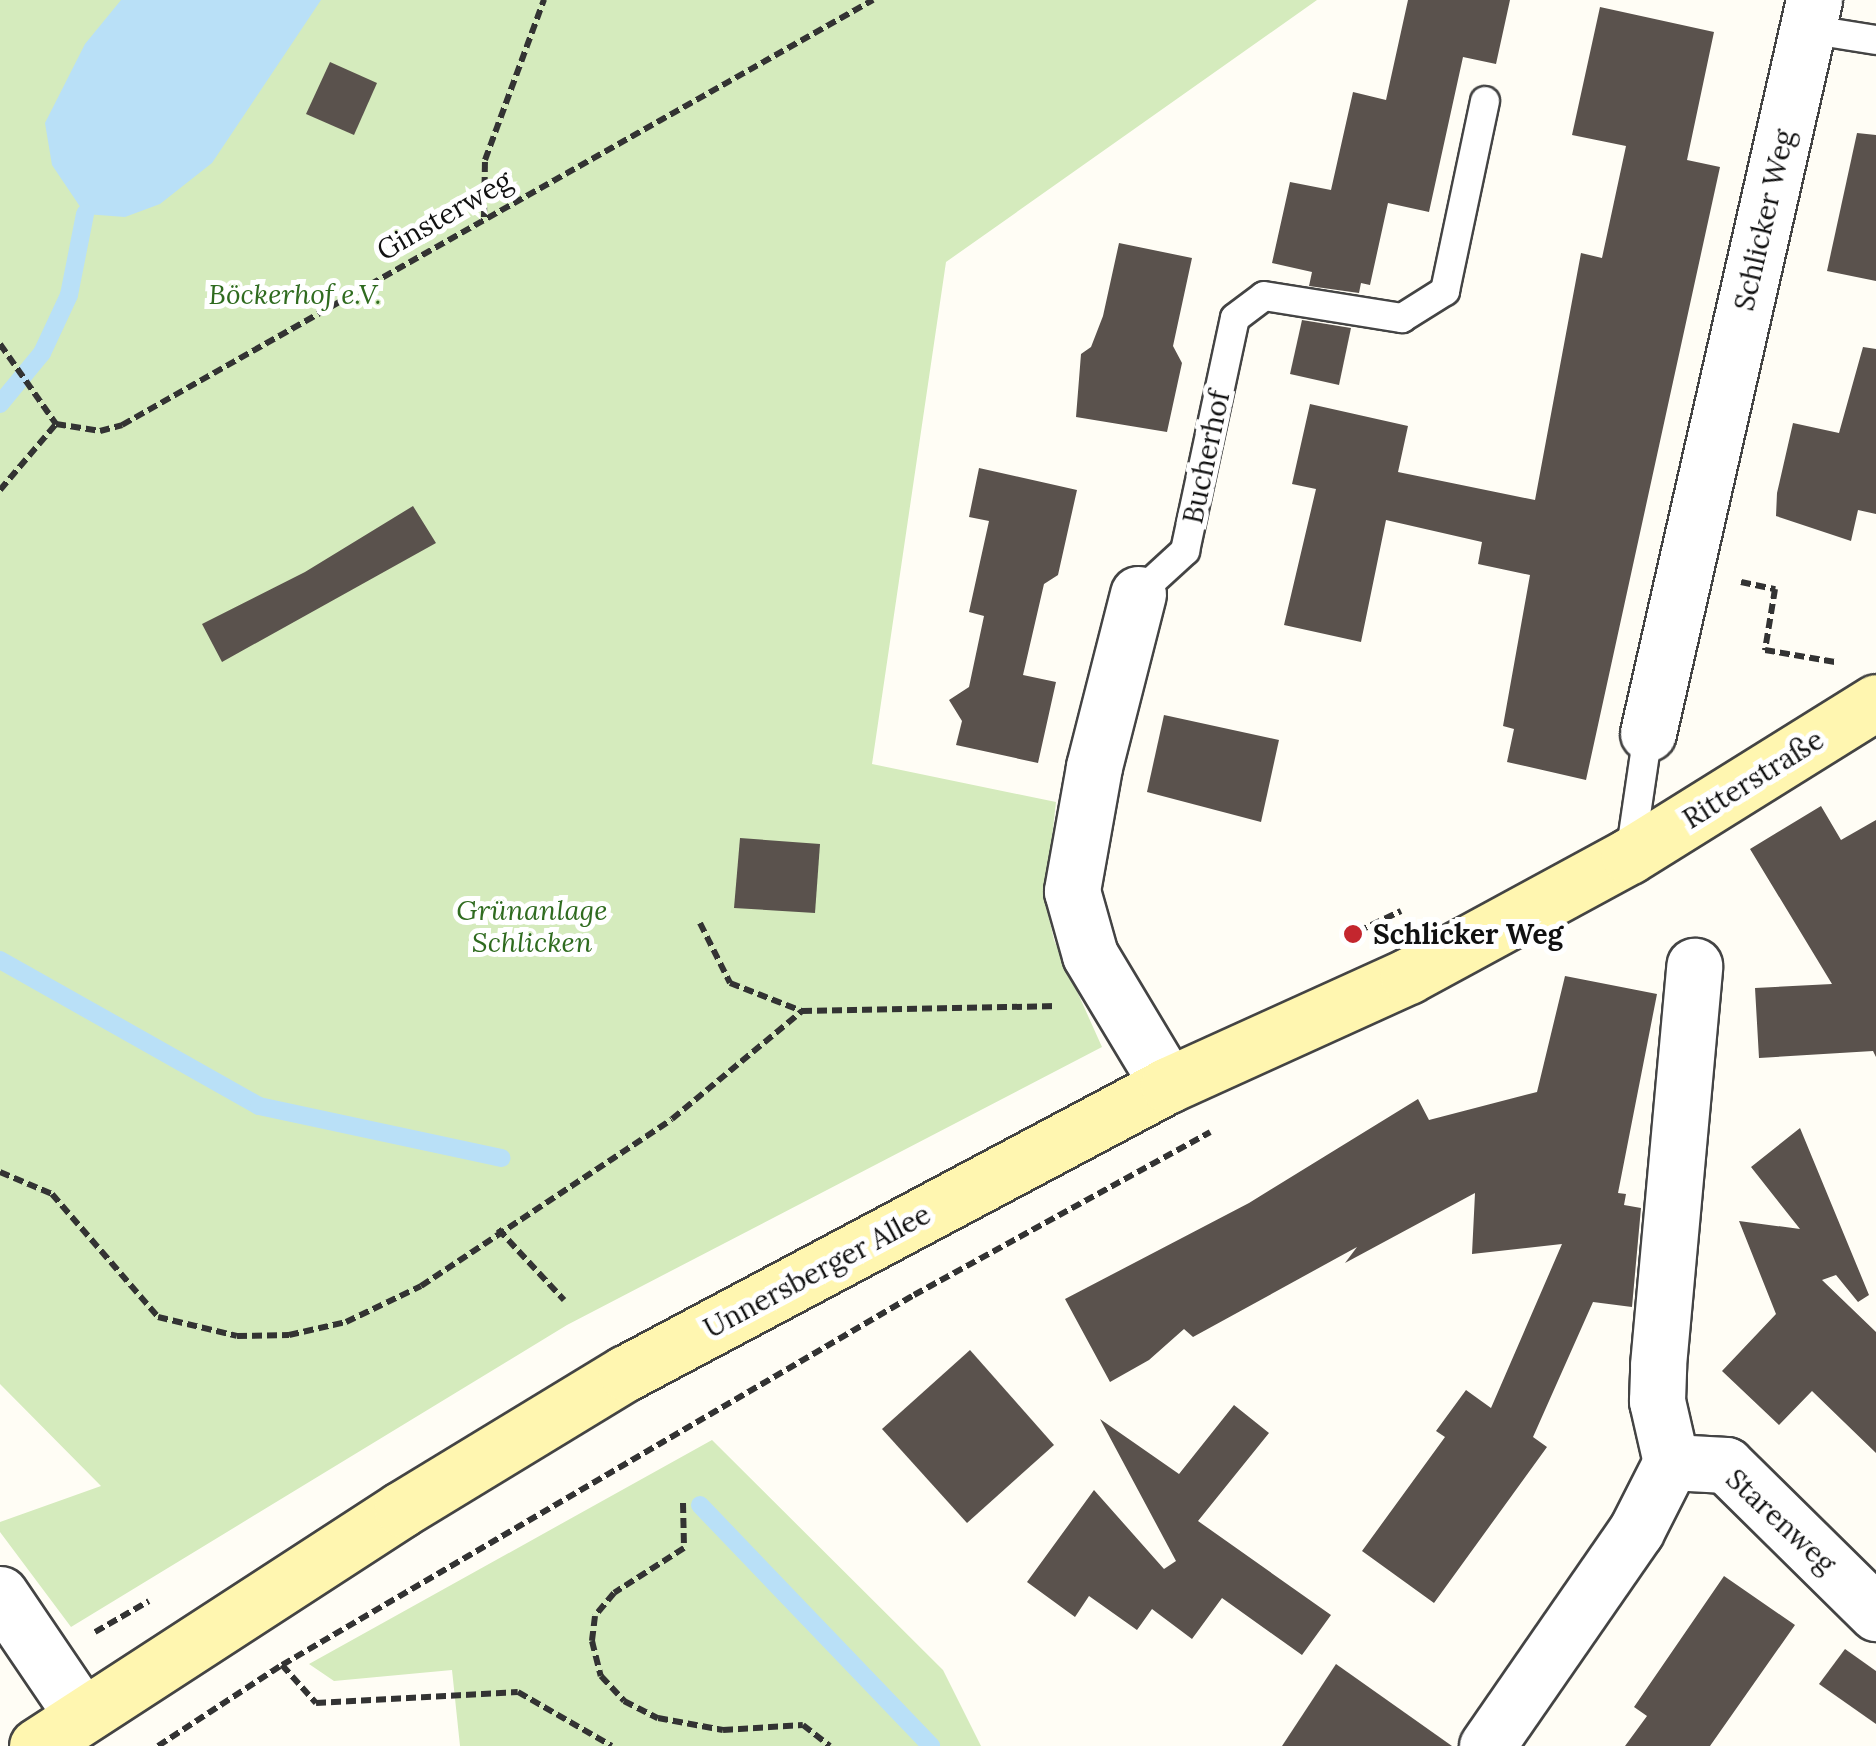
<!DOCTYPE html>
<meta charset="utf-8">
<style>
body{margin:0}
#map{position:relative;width:1876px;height:1746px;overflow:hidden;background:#fffdf5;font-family:Lora,serif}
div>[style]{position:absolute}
.green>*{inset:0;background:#d5ebbd}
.water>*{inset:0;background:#b9e0f7}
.stream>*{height:18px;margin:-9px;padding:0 9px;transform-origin:9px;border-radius:9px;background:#b9e0f7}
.building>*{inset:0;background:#5a524d}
.path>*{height:6px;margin-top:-3px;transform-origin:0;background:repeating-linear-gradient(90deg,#333 0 10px,transparent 0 15px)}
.roads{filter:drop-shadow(2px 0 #444) drop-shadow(-2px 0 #444) drop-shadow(0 2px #444) drop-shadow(0 -2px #444)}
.lane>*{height:28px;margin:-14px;padding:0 14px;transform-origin:14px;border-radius:14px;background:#fff}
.street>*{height:55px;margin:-27.5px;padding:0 27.5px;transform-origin:27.5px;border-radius:27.5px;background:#fff}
.secondary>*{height:55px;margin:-27.5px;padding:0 27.5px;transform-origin:27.5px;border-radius:27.5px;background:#fff6b0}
.dots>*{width:28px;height:28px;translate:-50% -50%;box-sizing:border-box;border:5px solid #fff;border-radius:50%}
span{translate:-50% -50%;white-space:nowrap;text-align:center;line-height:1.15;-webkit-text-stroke:10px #fff;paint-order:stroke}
.street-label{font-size:28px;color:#111}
.park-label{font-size:28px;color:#2f6b1f;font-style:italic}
.poi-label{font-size:28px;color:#111;font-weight:700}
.left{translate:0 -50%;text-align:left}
</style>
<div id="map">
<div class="green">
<div style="clip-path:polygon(0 0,1317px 0,946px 262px,872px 764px,1056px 802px,1045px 899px,1054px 940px,1102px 1047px,567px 1325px,71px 1627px,0 1532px,0 1522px,101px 1486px,0 1384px)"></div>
<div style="clip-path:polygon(712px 1440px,943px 1670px,981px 1746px,460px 1746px,452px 1670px,334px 1681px,309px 1664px)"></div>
</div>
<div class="water">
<div style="clip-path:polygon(121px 0,321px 0,212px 163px,160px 204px,125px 217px,85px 214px,52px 165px,45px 123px,85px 44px)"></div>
</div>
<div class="stream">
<div style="left:0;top:404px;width:66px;rotate:-50.5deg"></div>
<div style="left:42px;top:353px;width:64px;rotate:-65deg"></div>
<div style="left:69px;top:295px;width:83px;rotate:-78.8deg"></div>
<div style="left:0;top:960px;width:297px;rotate:29.4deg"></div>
<div style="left:259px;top:1106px;width:248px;rotate:12.1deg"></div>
<div style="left:700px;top:1505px;width:334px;rotate:46.2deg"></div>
</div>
<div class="building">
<div style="clip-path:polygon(1408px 0,1510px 0,1496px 64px,1463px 57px,1429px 212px,1388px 203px,1370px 285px,1361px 283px,1359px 293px,1309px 286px,1312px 272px,1272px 263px,1290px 182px,1331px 190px,1353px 92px,1386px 100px)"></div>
<div style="clip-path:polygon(1600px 7px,1714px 32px,1687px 160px,1720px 167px,1586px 780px,1507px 762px,1514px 729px,1503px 726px,1530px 575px,1478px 564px,1482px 542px,1386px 520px,1361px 642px,1284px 625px,1316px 489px,1292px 484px,1310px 404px,1408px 426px,1398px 472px,1535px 500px,1581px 253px,1602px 258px,1626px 146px,1572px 135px)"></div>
<div style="clip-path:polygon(330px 62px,377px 83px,354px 135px,306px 114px)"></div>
<div style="clip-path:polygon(1857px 133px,1876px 135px,1876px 281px,1827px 271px)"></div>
<div style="clip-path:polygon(1119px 243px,1192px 258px,1173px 346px,1182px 363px,1167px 432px,1076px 417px,1081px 354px,1091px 347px,1103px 316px)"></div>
<div style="clip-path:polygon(1302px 320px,1351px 328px,1339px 385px,1290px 374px)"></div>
<div style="clip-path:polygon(1863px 347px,1876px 349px,1876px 514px,1858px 510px,1851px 541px,1776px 516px,1777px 493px,1793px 423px,1839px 433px)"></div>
<div style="clip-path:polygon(979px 468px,1077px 490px,1058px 575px,1044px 584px,1023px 675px,1056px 682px,1038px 763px,956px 745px,962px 721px,949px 700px,969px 687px,984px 616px,969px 612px,989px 521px,969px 517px)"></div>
<div style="clip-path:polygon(413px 506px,436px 543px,222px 662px,202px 624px,305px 572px)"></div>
<div style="clip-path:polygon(1164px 715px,1279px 740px,1261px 822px,1147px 792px)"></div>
<div style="clip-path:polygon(1821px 806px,1841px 840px,1876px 820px,1876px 1057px,1873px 1051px,1759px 1058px,1755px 988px,1832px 984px,1750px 849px)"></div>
<div style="clip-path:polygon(740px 838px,820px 844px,815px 913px,734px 908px)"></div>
<div style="clip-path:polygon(1565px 976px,1657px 994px,1618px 1193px,1626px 1194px,1624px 1205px,1641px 1208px,1632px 1307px,1593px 1302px,1533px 1437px,1547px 1447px,1434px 1603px,1362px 1551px,1445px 1437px,1436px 1431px,1466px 1390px,1491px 1408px,1562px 1244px,1472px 1254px,1475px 1193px,1345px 1263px,1357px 1247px,1193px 1337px,1184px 1329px,1149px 1360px,1110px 1382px,1065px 1299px,1249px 1203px,1418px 1099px,1429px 1120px,1537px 1092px)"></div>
<div style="clip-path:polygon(1800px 1128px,1869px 1295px,1858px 1302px,1836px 1275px,1822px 1280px,1876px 1332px,1876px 1453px,1812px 1391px,1779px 1425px,1722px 1371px,1776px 1314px,1739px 1221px,1800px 1229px,1751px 1167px)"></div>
<div style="clip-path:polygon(970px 1350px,1054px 1445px,967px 1523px,882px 1429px)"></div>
<div style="clip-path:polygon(1234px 1405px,1269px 1433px,1198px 1521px,1331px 1615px,1302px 1655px,1222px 1598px,1192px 1639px,1152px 1609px,1137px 1630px,1089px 1596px,1075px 1617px,1027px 1582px,1094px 1490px,1164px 1569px,1176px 1561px,1100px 1419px,1179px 1474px)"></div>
<div style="clip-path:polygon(1724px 1576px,1795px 1625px,1710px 1746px,1625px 1746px,1647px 1716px,1634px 1707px)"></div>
<div style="clip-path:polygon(1845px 1649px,1876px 1671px,1876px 1724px,1819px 1684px)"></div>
<div style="clip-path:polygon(1336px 1664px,1452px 1746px,1282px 1746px)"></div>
</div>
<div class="path">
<div style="left:484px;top:217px;width:57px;rotate:-89deg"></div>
<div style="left:485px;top:160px;width:171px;rotate:-69.8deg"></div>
<div style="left:0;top:344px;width:98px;rotate:55deg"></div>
<div style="left:0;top:490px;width:87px;rotate:-49.7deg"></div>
<div style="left:56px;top:424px;width:45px;rotate:9deg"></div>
<div style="left:100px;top:431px;width:23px;rotate:-15deg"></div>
<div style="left:122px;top:425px;width:863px;rotate:-29.51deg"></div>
<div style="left:1741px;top:582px;width:35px;rotate:12deg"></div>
<div style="left:1775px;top:589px;width:62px;rotate:99.3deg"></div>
<div style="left:1765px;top:650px;width:71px;rotate:9.7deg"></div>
<div style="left:700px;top:923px;width:67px;rotate:63.4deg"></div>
<div style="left:730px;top:983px;width:77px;rotate:21.3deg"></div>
<div style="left:802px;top:1011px;width:254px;rotate:-1.1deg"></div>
<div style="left:1344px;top:938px;width:63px;rotate:-25.3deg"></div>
<div style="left:0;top:1172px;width:56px;rotate:22.9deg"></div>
<div style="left:52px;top:1194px;width:162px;rotate:49.2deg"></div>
<div style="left:158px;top:1317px;width:81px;rotate:13.5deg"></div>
<div style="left:237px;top:1336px;width:52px;rotate:-1.1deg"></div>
<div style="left:289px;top:1335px;width:58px;rotate:-12.8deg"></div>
<div style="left:346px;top:1322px;width:83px;rotate:-25.6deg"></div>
<div style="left:421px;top:1286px;width:301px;rotate:-33.6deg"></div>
<div style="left:672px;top:1119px;width:169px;rotate:-39.7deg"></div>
<div style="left:498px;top:1229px;width:97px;rotate:47.1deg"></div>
<div style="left:683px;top:1503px;width:45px;rotate:88.7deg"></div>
<div style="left:684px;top:1548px;width:83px;rotate:147.3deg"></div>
<div style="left:614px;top:1593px;width:30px;rotate:130deg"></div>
<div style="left:595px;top:1616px;width:25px;rotate:97deg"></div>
<div style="left:592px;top:1641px;width:36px;rotate:76deg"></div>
<div style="left:601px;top:1676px;width:34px;rotate:47deg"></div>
<div style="left:624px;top:1701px;width:38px;rotate:27deg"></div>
<div style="left:658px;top:1718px;width:66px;rotate:10.5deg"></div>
<div style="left:723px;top:1730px;width:80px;rotate:-3.6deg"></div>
<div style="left:803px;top:1725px;width:34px;rotate:38deg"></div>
<div style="left:95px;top:1632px;width:62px;rotate:-29.9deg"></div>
<div style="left:282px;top:1665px;width:51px;rotate:48.2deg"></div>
<div style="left:316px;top:1703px;width:202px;rotate:-3.1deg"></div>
<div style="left:518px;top:1692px;width:108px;rotate:29.9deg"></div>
<div style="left:158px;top:1746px;width:148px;rotate:-33.2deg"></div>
<div style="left:282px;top:1665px;width:732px;rotate:-30.35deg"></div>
<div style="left:914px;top:1295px;width:338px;rotate:-28.8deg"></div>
</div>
<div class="roads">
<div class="lane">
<div style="left:1807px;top:29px;width:70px;rotate:9.1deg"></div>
<div style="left:1138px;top:594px;width:64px;rotate:-42.5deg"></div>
<div style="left:1185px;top:551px;width:238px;rotate:-77.9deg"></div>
<div style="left:1235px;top:318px;width:36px;rotate:-37deg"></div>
<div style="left:1264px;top:296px;width:140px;rotate:9.1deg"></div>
<div style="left:1402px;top:318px;width:51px;rotate:-32.1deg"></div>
<div style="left:1445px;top:291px;width:194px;rotate:-78.1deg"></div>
<div style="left:1630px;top:855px;width:123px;rotate:-81.6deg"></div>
</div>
<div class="street">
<div style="left:1138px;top:594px;width:179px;rotate:104.3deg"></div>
<div style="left:1094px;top:767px;width:126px;rotate:100.1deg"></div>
<div style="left:1072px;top:891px;width:66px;rotate:74.3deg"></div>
<div style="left:1090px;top:955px;width:152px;rotate:59deg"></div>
<div style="left:1648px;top:733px;width:752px;rotate:-77.24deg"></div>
<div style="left:1671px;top:1462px;width:55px;rotate:3.1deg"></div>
<div style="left:1726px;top:1465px;width:211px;rotate:44.6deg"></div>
<div style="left:0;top:1594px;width:146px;rotate:55.9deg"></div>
<div style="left:1487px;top:1746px;width:262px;rotate:-55.3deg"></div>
<div style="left:1636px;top:1531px;width:77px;rotate:-63.1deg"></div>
<div style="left:1671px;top:1462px;width:63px;rotate:-102.9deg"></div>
<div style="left:1657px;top:1401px;width:36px;rotate:-88deg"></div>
<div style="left:1658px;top:1365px;width:401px;rotate:-84.8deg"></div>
</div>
<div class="secondary">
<div style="left:37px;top:1746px;width:435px;rotate:-33deg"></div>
<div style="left:402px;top:1509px;width:262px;rotate:-31.3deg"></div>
<div style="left:626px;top:1373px;width:614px;rotate:-27.98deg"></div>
<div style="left:1168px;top:1085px;width:264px;rotate:-24.4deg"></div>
<div style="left:1408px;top:976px;width:251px;rotate:-28.5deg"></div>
<div style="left:1629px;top:856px;width:291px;rotate:-31.9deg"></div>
</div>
</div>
<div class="dots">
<div style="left:1353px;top:934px;background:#c4262e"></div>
</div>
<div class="street-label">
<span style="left:444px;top:215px;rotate:-30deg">Ginsterweg</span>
<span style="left:1764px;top:220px;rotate:-77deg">Schlicker Weg</span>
<span style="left:1206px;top:457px;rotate:-78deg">Bucherhof</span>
<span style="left:1753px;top:779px;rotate:-32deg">Ritterstraße</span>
<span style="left:817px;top:1271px;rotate:-28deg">Unnersberger Allee</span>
<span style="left:1781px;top:1521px;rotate:43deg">Starenweg</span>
</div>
<div class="park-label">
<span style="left:295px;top:294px">Böckerhof e.V.</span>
<span style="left:532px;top:926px">Grünanlage<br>Schlicken</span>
</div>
<div class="poi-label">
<span class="left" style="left:1373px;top:934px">Schlicker Weg</span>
</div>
</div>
